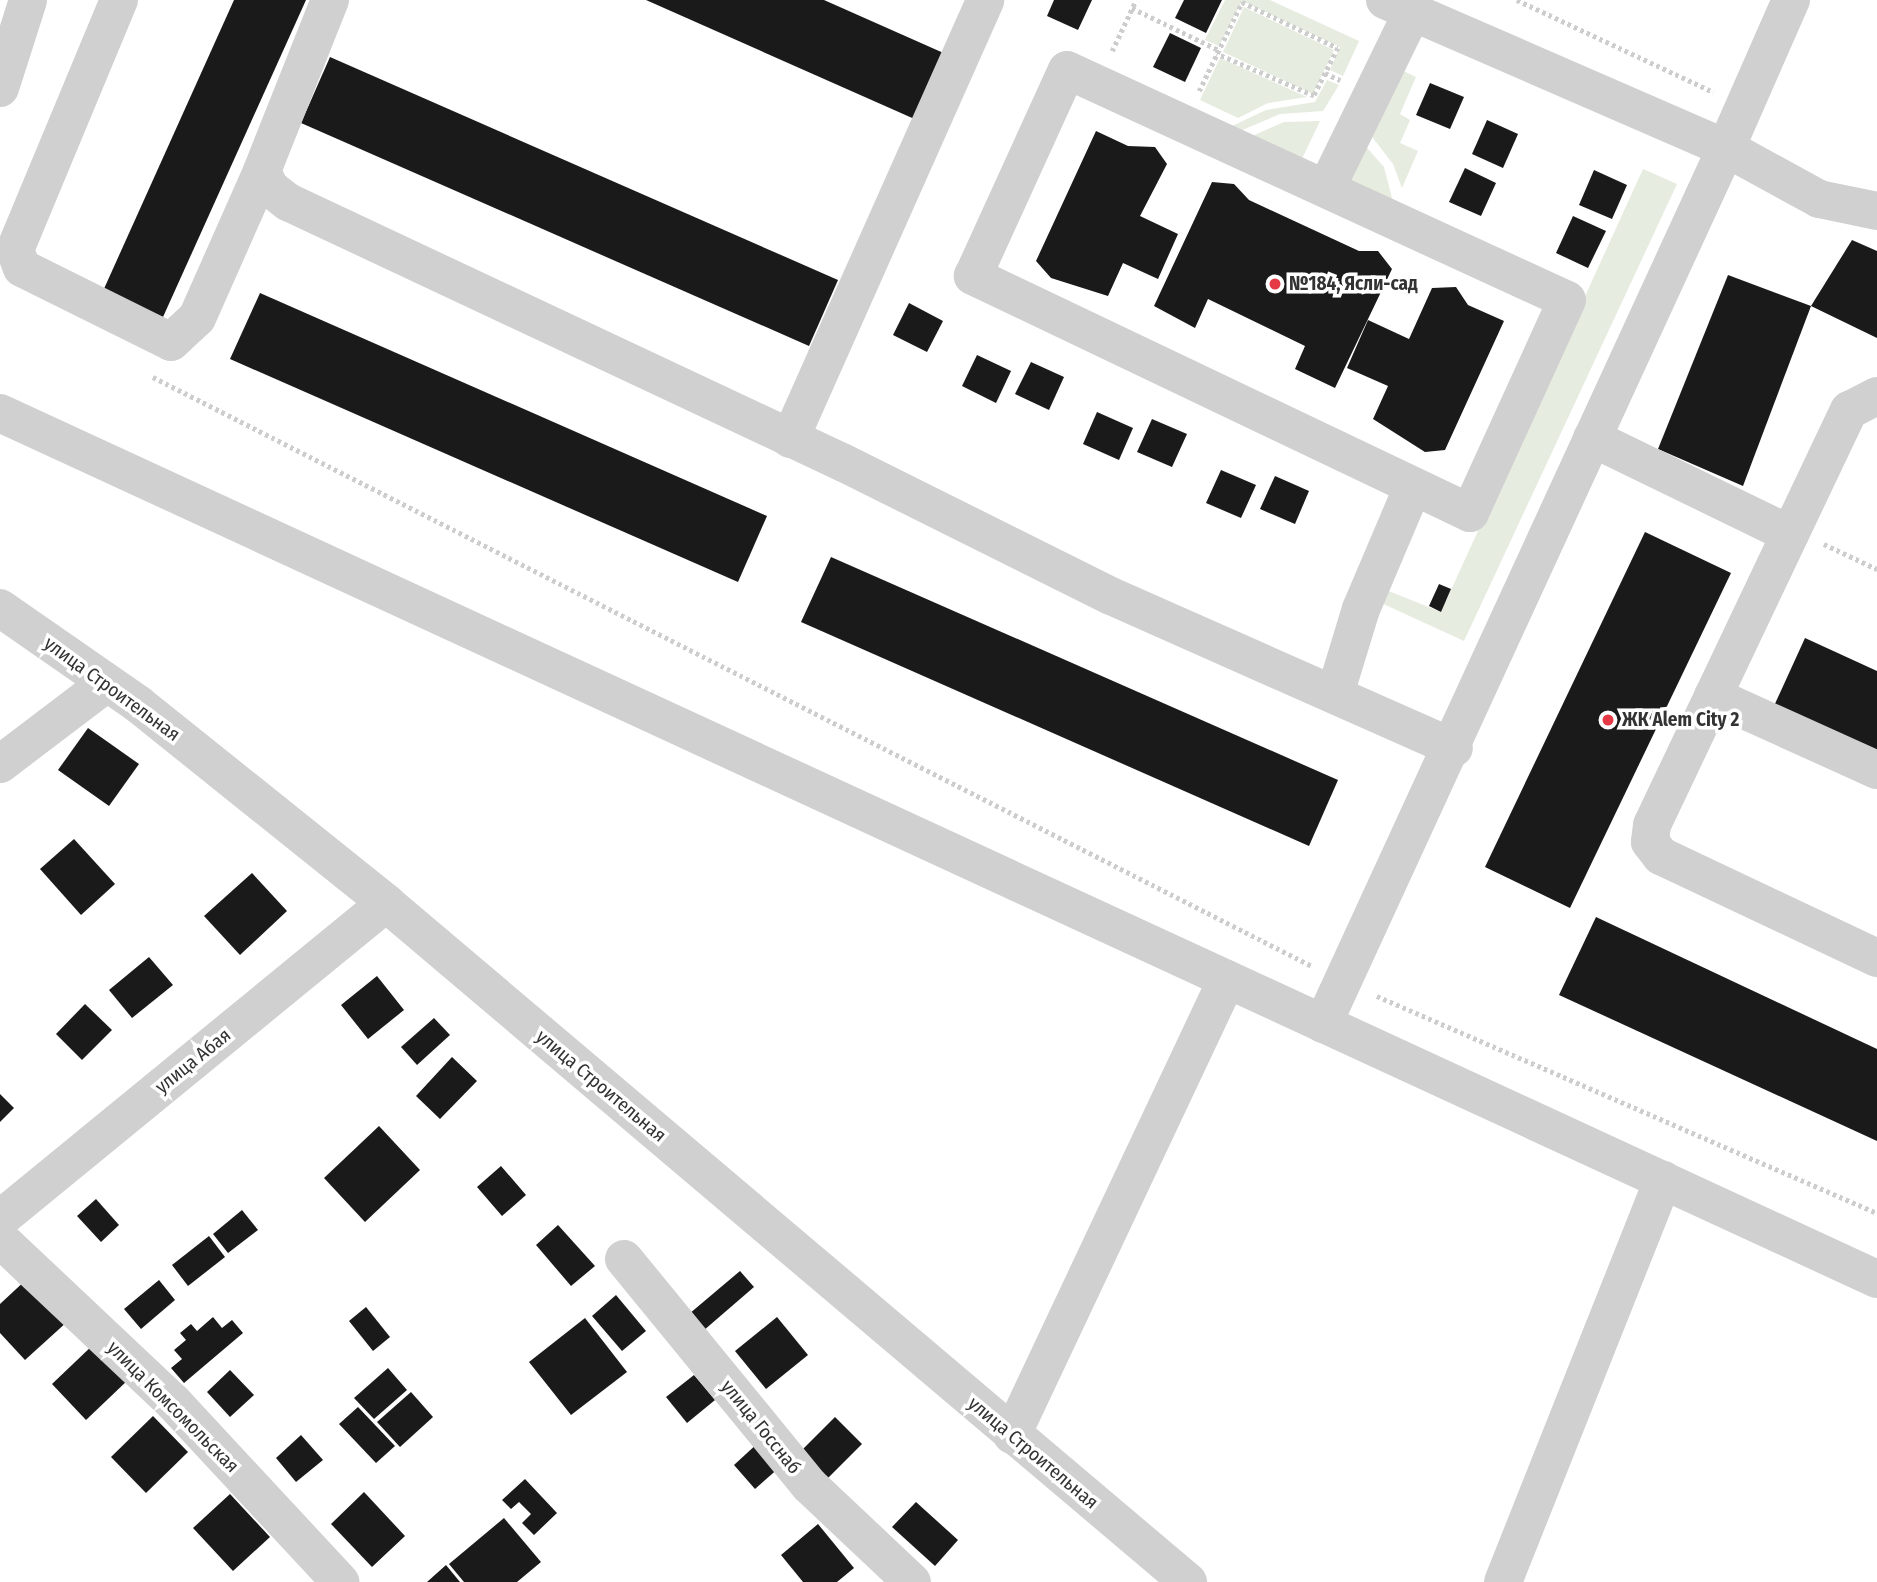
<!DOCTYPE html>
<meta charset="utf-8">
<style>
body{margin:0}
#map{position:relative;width:1877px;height:1582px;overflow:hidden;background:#fff;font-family:"Fira Sans Condensed",sans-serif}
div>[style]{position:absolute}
.green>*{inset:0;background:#e6ecdf}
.building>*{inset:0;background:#1a1a1a}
.path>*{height:4.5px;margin-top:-2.25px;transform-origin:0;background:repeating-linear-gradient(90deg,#cdcdcd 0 3.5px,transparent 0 7px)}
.minor>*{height:38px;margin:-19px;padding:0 19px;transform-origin:19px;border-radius:19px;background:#d0d0d0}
.dots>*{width:19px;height:19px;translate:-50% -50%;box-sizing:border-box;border:4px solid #fff;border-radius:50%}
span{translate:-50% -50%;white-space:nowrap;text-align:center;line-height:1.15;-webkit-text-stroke:7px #fff;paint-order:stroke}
.poi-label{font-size:19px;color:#333;font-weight:700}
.left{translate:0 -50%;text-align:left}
.street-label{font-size:19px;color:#333}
</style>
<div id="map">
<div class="green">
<div style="clip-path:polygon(1225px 0,1270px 0,1359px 41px,1343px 76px,1330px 70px,1340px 47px,1242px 1px,1219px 46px,1205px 40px)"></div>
<div style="clip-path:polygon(1244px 7px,1334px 50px,1313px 94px,1223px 52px)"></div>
<div style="clip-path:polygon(1220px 58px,1307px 97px,1268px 103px,1238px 118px,1200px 100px)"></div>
<div style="clip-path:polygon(1395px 67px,1416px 77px,1400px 114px,1410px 120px,1400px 143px,1418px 151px,1402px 188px,1393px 164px,1366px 129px)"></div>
<div style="clip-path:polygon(1327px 80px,1339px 85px,1323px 111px,1280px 114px,1240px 131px,1230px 127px,1266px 110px,1315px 102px)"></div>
<div style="clip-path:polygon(1320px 121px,1301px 161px,1250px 137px,1284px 122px)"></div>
<div style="clip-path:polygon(1360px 140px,1384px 167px,1393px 202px,1342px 178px)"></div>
<div style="clip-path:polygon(1643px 169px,1677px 184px,1464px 641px,1379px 602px,1386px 590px,1441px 612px)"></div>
</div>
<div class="building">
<div style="clip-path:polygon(234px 0,306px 0,163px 317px,103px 291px)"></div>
<div style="clip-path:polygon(646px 0,824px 0,948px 55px,919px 121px)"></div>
<div style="clip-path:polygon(1054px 0,1092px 0,1078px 30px,1047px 16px)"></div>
<div style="clip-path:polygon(1184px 0,1222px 0,1206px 33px,1175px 18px)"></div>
<div style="clip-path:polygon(1170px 33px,1201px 48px,1185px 82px,1153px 67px)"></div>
<div style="clip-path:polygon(330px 57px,838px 280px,809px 346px,301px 123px)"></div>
<div style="clip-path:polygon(1430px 83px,1464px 97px,1450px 129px,1416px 115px)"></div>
<div style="clip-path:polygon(1487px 120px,1518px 134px,1503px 168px,1472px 154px)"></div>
<div style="clip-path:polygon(1096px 131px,1128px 146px,1155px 147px,1167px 164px,1140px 216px,1178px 234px,1158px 279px,1123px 263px,1108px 296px,1051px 278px,1036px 261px)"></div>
<div style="clip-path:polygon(1465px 168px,1496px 183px,1481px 216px,1449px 202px)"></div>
<div style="clip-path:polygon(1594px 170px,1627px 185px,1612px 219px,1579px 205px)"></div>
<div style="clip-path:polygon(1212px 182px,1234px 184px,1249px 200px,1359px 251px,1378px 251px,1392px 269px,1335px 388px,1295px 369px,1305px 346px,1208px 299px,1195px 328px,1154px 306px)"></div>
<div style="clip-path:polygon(1573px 216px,1606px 231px,1588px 268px,1556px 253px)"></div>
<div style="clip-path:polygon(1852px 240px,1877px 251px,1877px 338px,1811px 306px)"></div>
<div style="clip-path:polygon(1728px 275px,1811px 306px,1743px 486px,1658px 449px)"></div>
<div style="clip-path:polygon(1456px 287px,1468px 305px,1504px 321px,1445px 450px,1425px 452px,1373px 419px,1388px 386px,1347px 368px,1368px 320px,1409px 339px,1432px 288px)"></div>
<div style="clip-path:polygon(260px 293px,767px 516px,738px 582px,230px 359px)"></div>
<div style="clip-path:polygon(909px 303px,943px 321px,927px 352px,893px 335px)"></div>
<div style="clip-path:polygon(977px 355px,1011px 371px,996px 403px,962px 386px)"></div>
<div style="clip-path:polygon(1031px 362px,1064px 377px,1049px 410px,1015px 394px)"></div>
<div style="clip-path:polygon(1097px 412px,1133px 428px,1119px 460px,1083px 444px)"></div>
<div style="clip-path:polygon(1152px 419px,1187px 434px,1172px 467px,1137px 452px)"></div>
<div style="clip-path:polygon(1221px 470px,1256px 485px,1241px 518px,1206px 503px)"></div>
<div style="clip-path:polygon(1275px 476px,1309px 491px,1295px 524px,1260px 509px)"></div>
<div style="clip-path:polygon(1645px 532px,1731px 573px,1570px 908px,1485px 867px)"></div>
<div style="clip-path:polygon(831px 557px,1338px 780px,1309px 846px,801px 622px)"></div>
<div style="clip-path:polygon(1439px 584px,1451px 589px,1441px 612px,1429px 606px)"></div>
<div style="clip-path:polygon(1805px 638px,1877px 671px,1877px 752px,1774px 706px)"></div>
<div style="clip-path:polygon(88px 728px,139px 764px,109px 806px,58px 770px)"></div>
<div style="clip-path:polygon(74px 839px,115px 884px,81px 915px,40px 869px)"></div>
<div style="clip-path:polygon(252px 873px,287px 911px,240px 955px,204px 916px)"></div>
<div style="clip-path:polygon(1596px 917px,1877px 1049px,1877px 1141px,1559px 995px)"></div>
<div style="clip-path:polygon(149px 957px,173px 985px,132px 1018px,109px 990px)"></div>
<div style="clip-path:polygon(377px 976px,404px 1010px,368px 1039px,341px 1005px)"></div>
<div style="clip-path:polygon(85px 1004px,112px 1030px,82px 1060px,56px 1034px)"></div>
<div style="clip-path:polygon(434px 1018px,450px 1035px,417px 1065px,401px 1047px)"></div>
<div style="clip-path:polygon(452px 1057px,477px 1081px,440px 1119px,416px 1096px)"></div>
<div style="clip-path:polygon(0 1094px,14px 1108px,0 1122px)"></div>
<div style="clip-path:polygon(379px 1126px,420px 1170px,365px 1222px,324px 1178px)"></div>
<div style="clip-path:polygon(501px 1166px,526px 1195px,502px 1216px,477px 1187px)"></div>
<div style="clip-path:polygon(96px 1199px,119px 1225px,101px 1242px,77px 1216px)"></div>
<div style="clip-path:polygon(242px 1210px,258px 1230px,228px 1253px,213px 1234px)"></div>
<div style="clip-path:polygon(558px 1225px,595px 1266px,571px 1286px,536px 1245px)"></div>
<div style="clip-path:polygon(209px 1236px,225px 1257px,188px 1286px,172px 1265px)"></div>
<div style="clip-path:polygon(740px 1271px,754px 1287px,703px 1331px,689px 1314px)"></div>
<div style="clip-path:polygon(28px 1278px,68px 1321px,25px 1360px,0 1333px,0 1304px)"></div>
<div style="clip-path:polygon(159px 1280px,175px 1300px,141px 1329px,124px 1309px)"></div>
<div style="clip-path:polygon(616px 1295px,646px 1331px,622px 1351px,592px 1316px)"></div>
<div style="clip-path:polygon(366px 1307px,390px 1337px,373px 1351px,349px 1321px)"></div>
<div style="clip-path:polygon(213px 1317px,222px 1328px,232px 1320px,243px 1333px,184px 1383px,171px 1368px,182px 1359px,174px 1350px,186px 1340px,180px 1333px,191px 1324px,197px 1331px)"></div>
<div style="clip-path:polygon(777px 1317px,808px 1355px,766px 1389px,735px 1351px)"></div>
<div style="clip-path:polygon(585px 1318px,627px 1372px,571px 1415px,529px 1362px)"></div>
<div style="clip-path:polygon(95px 1343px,129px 1379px,86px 1420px,52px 1384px)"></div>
<div style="clip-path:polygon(388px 1368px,407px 1390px,374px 1419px,354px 1398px)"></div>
<div style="clip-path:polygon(230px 1370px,254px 1395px,230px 1417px,207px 1392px)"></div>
<div style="clip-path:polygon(694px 1375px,715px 1400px,687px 1423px,666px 1397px)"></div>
<div style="clip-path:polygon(411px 1392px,433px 1417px,400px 1447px,377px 1422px)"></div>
<div style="clip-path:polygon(358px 1407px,395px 1446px,376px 1463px,339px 1424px)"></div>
<div style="clip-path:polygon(153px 1416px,188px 1452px,146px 1493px,111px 1457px)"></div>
<div style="clip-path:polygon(835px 1417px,862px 1444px,828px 1478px,801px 1451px)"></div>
<div style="clip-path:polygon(301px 1435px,323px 1460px,296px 1482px,276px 1458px)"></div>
<div style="clip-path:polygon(759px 1442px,781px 1466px,755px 1489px,734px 1465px)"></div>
<div style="clip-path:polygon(525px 1479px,557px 1513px,534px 1535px,522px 1523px,531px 1514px,519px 1502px,511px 1509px,502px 1500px)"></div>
<div style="clip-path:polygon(364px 1492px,405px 1536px,372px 1567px,331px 1524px)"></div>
<div style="clip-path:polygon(230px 1494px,270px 1537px,233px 1571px,193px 1528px)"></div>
<div style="clip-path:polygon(916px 1502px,958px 1540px,935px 1566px,892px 1527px)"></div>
<div style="clip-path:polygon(504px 1518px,541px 1562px,517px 1582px,464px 1582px,449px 1564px)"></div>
<div style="clip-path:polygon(818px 1524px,854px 1568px,837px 1582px,803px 1582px,781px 1555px)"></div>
<div style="clip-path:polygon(446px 1565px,460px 1582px,427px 1582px)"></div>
</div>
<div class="path">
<div style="left:1517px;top:0;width:217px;rotate:25.1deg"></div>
<div style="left:1132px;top:8px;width:97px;rotate:25.8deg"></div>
<div style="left:1112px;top:51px;width:56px;rotate:-64.8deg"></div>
<div style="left:1325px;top:73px;width:17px;rotate:25deg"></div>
<div style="left:1199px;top:91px;width:99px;rotate:-64.2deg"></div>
<div style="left:1242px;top:2px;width:106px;rotate:25.6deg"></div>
<div style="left:1338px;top:48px;width:54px;rotate:116.6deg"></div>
<div style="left:1314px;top:96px;width:106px;rotate:-156.6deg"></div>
<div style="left:153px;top:377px;width:1300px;rotate:26.94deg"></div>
<div style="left:1824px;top:544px;width:59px;rotate:25.3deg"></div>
<div style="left:1377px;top:996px;width:545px;rotate:23.46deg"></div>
</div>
<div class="minor">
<div style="left:119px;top:0;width:271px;rotate:112.6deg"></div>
<div style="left:15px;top:250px;width:19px;rotate:69deg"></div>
<div style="left:22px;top:268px;width:166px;rotate:26.4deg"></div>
<div style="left:171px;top:342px;width:35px;rotate:-43deg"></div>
<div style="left:197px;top:318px;width:161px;rotate:-66.1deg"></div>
<div style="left:330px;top:0;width:184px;rotate:111.7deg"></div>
<div style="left:262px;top:171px;width:19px;rotate:65deg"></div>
<div style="left:270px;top:188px;width:23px;rotate:38deg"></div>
<div style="left:288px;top:202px;width:614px;rotate:25.15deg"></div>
<div style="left:844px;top:463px;width:298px;rotate:26.5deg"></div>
<div style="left:1111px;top:596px;width:375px;rotate:23.9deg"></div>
<div style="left:1385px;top:0;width:372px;rotate:23.5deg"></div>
<div style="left:1726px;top:148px;width:162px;rotate:-66.3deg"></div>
<div style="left:1067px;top:70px;width:550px;rotate:24.7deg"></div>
<div style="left:1567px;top:300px;width:234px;rotate:114.5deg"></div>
<div style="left:1470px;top:513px;width:551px;rotate:-154.51deg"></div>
<div style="left:973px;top:276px;width:226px;rotate:-65.5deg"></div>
<div style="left:0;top:88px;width:92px;rotate:-72.3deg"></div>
<div style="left:1327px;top:187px;width:194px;rotate:-64deg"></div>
<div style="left:1877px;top:396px;width:31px;rotate:153deg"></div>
<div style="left:1849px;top:410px;width:459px;rotate:115.4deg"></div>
<div style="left:1652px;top:825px;width:17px;rotate:97deg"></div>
<div style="left:1650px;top:842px;width:18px;rotate:52deg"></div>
<div style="left:1661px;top:856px;width:239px;rotate:25.3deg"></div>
<div style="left:0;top:413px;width:2067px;rotate:24.77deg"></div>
<div style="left:1592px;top:438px;width:220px;rotate:25.9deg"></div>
<div style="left:790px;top:439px;width:480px;rotate:-66deg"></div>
<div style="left:0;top:608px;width:168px;rotate:34.8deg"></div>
<div style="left:138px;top:704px;width:318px;rotate:38.7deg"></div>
<div style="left:386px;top:903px;width:1051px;rotate:40.25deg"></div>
<div style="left:1335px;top:694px;width:89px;rotate:-73deg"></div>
<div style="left:1361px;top:609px;width:130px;rotate:-67deg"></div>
<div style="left:1713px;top:696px;width:180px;rotate:24.3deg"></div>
<div style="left:0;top:764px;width:131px;rotate:-37.2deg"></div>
<div style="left:1323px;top:1024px;width:964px;rotate:-65.3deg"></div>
<div style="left:1726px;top:148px;width:106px;rotate:28.7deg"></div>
<div style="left:1819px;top:199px;width:59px;rotate:11.7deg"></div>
<div style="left:0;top:1219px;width:499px;rotate:-39.3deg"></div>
<div style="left:0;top:1239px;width:238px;rotate:43.3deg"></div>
<div style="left:173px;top:1402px;width:246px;rotate:47.1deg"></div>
<div style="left:624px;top:1259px;width:293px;rotate:50.7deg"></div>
<div style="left:810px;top:1486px;width:140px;rotate:43.3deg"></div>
<div style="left:1012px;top:1435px;width:504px;rotate:-64.76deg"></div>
<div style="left:1503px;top:1582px;width:433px;rotate:-68.3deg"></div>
</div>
<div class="dots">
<div style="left:1275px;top:284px;background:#e63946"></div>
<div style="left:1608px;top:720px;background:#e63946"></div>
</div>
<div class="poi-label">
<span class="left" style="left:1289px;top:284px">№184, Ясли-сад</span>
<span class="left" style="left:1622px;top:720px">ЖК Alem City 2</span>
</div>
<div class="street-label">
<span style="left:112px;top:689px;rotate:36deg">улица Строительная</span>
<span style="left:193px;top:1061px;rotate:-39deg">улица Абая</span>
<span style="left:601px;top:1086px;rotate:40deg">улица Строительная</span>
<span style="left:173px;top:1407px;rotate:45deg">улица Комсомольская</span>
<span style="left:761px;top:1427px;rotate:51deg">улица Госснаб</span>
<span style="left:1033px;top:1453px;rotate:40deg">улица Строительная</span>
</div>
</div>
